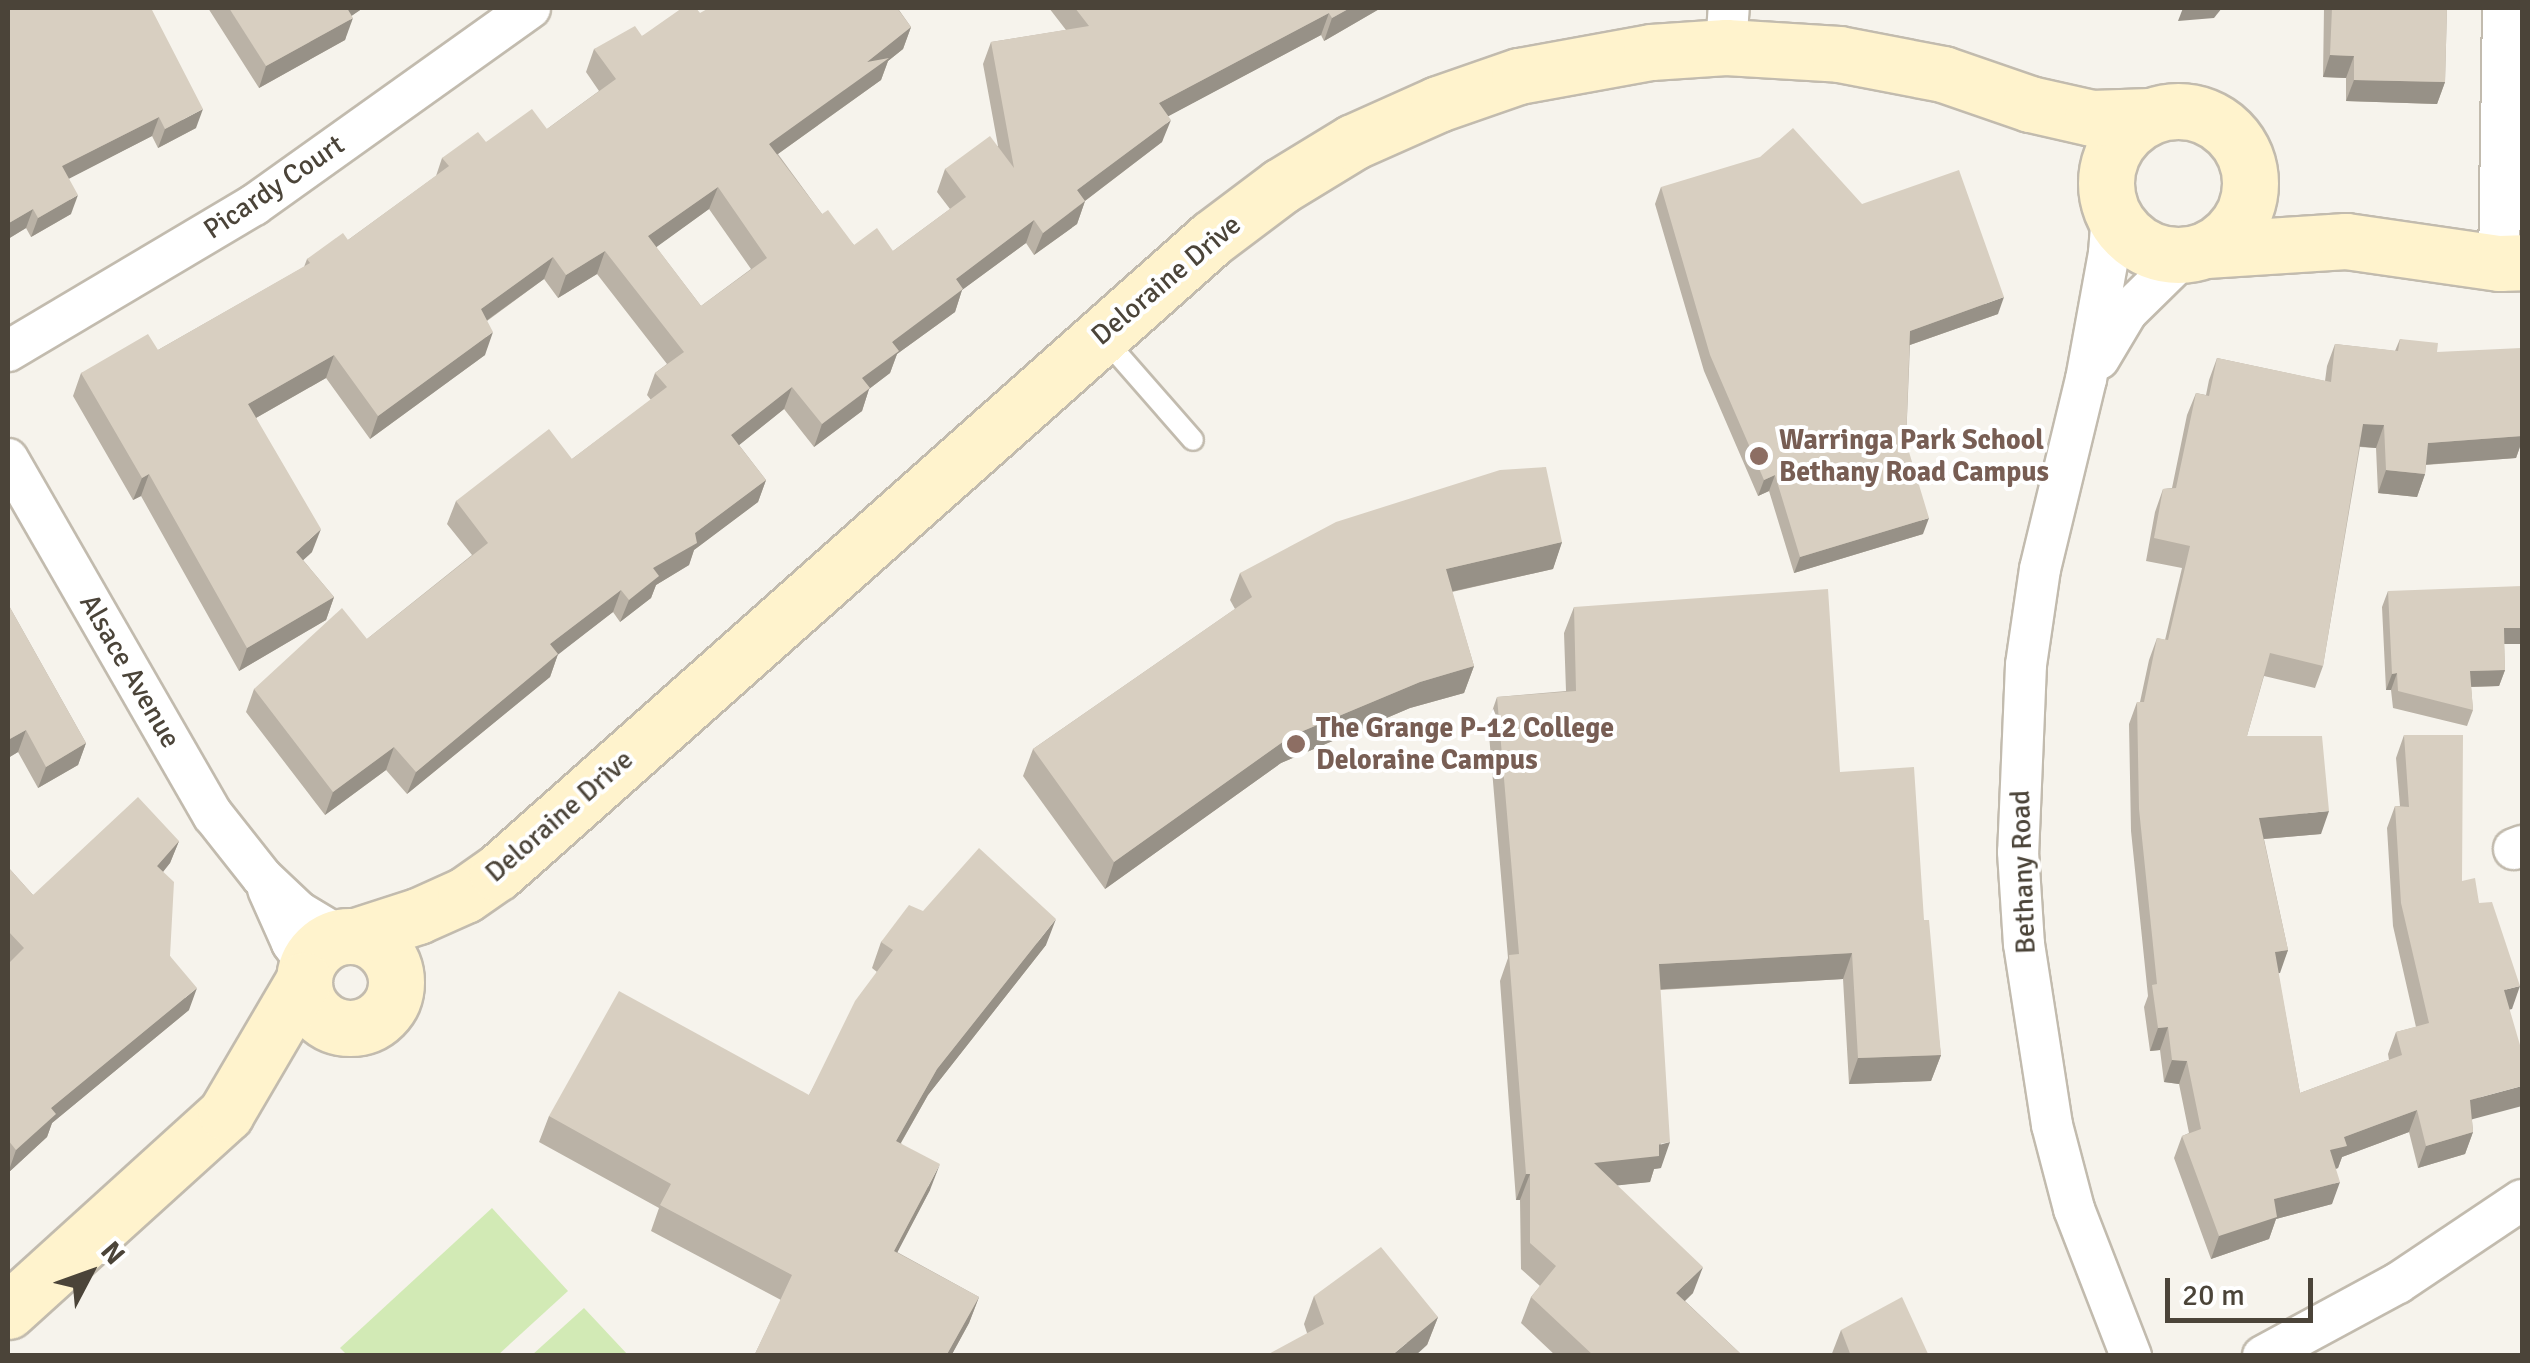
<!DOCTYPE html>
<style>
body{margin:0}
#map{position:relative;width:2530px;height:1363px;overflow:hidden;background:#f6f3ec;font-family:Signika,sans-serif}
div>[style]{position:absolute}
.green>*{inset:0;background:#d2eab5}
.roads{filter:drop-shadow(2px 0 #c2bbae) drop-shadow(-2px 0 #c2bbae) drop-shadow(0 2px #c2bbae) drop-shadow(0 -2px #c2bbae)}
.lane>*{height:20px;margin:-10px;padding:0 10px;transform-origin:10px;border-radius:10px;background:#fff}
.street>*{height:40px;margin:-20px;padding:0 20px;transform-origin:20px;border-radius:20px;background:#fff}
.secondary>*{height:55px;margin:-27.5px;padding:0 27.5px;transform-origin:27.5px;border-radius:27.5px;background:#fff3cd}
.secondary>.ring{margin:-27.5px;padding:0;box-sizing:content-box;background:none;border:55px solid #fff3cd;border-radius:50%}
.wall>*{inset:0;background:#bab2a6}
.shaded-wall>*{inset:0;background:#979187}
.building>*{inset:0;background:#d8cfc1}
.dots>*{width:28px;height:28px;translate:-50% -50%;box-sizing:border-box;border:5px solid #fff;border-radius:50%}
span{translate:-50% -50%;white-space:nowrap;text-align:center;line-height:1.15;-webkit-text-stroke:8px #fff;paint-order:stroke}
.street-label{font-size:28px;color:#4b4439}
.education-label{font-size:28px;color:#785e54;font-weight:700}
.left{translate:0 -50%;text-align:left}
.frame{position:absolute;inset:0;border:10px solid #4b4439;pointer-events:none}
.north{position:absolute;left:40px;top:1223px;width:100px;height:100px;-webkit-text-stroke:8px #fff;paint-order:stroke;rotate:49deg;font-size:28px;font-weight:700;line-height:40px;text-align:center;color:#4b4439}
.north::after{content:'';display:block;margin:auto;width:35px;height:45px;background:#4b4439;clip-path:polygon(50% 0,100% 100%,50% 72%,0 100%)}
.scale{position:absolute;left:2165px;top:1278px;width:148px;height:45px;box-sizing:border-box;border:5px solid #4b4439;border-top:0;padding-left:12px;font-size:30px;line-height:35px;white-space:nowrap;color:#4b4439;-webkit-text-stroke:8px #fff;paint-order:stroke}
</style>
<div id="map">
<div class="green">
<div style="clip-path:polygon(492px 1208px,568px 1291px,498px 1355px,347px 1355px,340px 1348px)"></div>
<div style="clip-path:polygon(584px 1308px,628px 1355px,532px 1355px)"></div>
</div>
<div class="roads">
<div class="lane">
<div style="left:1102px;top:336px;width:138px;rotate:48.8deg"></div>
</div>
<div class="street">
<div style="left:1726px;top:47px;width:39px;rotate:-86deg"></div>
<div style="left:2112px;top:213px;width:40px;rotate:94.3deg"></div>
<div style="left:2109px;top:253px;width:128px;rotate:100.3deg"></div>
<div style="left:2086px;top:379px;width:195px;rotate:103.6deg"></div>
<div style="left:2040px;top:569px;width:97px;rotate:98.3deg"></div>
<div style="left:2026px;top:665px;width:187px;rotate:92.4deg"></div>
<div style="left:2018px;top:852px;width:92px;rotate:86.3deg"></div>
<div style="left:2024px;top:944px;width:183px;rotate:81.2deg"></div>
<div style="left:2052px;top:1125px;width:87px;rotate:75.3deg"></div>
<div style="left:2074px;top:1209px;width:158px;rotate:68.8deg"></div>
<div style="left:2499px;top:263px;width:255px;rotate:-89.1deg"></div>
<div style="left:8px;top:351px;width:286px;rotate:-30.7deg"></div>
<div style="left:254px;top:205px;width:339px;rotate:-35.5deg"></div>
<div style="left:2099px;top:359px;width:55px;rotate:-59.2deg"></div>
<div style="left:2127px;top:312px;width:80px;rotate:-44.5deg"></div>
<div style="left:8px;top:459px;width:411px;rotate:60.1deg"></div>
<div style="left:213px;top:815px;width:79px;rotate:51.7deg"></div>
<div style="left:262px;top:877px;width:51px;rotate:43.4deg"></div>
<div style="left:299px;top:912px;width:49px;rotate:30.8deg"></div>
<div style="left:2514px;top:849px;width:9px;rotate:-21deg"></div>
<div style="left:268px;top:889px;width:59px;rotate:66deg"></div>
<div style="left:292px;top:943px;width:27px;rotate:54deg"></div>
<div style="left:2263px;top:1356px;width:153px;rotate:-28.4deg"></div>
<div style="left:2398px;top:1283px;width:149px;rotate:-33.8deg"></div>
</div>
<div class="secondary">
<div class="ring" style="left:2106px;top:111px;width:89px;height:89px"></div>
<div style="left:2206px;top:250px;width:140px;rotate:-3.7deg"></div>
<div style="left:2346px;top:241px;width:155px;rotate:8.2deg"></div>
<div style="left:2499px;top:263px;width:23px;rotate:-2deg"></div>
<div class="ring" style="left:304px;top:936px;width:37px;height:37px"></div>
<div style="left:356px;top:936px;width:65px;rotate:-17.9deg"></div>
<div style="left:418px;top:916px;width:51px;rotate:-24.1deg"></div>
<div style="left:465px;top:895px;width:39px;rotate:-35deg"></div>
<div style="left:497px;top:873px;width:956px;rotate:-41.61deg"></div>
<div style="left:1212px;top:238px;width:86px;rotate:-37deg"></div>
<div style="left:1281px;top:186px;width:84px;rotate:-31.4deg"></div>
<div style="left:1353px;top:142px;width:93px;rotate:-24.1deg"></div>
<div style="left:1438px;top:104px;width:86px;rotate:-19.1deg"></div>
<div style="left:1519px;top:76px;width:134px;rotate:-10.3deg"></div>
<div style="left:1651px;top:52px;width:75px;rotate:-3.8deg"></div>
<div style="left:1726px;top:47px;width:113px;rotate:3.5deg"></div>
<div style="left:1839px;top:54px;width:106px;rotate:10.9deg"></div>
<div style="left:1943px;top:74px;width:92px;rotate:19deg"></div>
<div style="left:2030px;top:104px;width:64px;rotate:12.7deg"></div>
<div style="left:2092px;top:118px;width:58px;rotate:-2deg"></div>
<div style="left:8px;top:1311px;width:294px;rotate:-42.2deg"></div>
<div style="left:226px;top:1113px;width:154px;rotate:-59.6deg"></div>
</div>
</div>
<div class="wall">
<div style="clip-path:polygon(8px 8px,196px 128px,158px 148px,152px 136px,69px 178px,71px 214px,31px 237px,26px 228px,8px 239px)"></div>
<div style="clip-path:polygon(208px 8px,363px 8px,351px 16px,345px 40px,259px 88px)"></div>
<div style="clip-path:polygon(evenodd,1049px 8px,1381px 8px,1324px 41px,1321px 35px,1168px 116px,1162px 142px,1085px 201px,1077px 224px,1034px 255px,1026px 243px,962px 290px,955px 312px,897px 354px,890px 373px,869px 389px,862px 411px,814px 447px,784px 409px,739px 445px,766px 480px,758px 502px,694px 550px,689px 565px,656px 585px,651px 598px,620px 622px,613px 612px,558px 654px,550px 677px,407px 794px,386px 770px,325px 815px,246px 712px,254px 689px,367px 639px,472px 555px,447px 524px,456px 501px,572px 459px,651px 400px,647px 395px,655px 373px,667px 364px,597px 274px,558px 298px,544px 279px,487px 321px,485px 355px,370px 439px,326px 378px,256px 418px,312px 552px,303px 560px,334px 597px,326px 620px,239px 671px,141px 496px,133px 500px,73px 396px,81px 373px,158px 350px,304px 267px,307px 259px,348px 240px,436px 176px,442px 158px,486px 142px,547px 129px,599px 91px,586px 72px,594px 49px,642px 36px,700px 13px,899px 10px,911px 27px,903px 49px,888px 61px,881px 80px,778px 154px,822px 214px,854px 245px,893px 251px,950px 209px,937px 192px,945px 169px,998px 146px,983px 64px,991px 42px,1066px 30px,1049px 8px,709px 209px,751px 269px,701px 306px,656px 247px,709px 209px)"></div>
<div style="clip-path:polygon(2324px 8px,2447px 8px,2445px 82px,2437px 104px,2346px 101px,2346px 78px,2323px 77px)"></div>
<div style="clip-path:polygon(1661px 187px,1862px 204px,1998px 314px,1910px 345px,1906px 442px,1923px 534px,1794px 573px,1769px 491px,1758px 496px,1704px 371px,1655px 204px)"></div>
<div style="clip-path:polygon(2400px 339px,2437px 352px,2522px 394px,2522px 441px,2516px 458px,2426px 465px,2425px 474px,2417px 497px,2378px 493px,2376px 448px,2360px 447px,2323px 666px,2315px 688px,2264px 676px,2247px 736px,2321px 834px,2264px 839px,2288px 950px,2278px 973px,2300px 1093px,2389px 1060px,2388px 1054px,2396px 1032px,2416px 1027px,2393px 926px,2387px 828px,2395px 806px,2400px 806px,2396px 758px,2404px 735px,2462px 881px,2479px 903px,2512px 1009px,2510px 1009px,2472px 1120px,2473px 1132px,2465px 1154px,2418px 1168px,2409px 1132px,2342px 1157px,2338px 1168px,2336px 1169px,2332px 1204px,2276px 1219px,2269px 1239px,2211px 1259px,2174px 1158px,2182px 1136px,2189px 1133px,2179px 1084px,2164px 1082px,2160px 1050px,2150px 1051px,2144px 1007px,2148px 996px,2131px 831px,2129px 724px,2137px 702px,2140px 702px,2149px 660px,2157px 638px,2165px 640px,2182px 568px,2146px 561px,2155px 512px,2163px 489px,2172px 488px,2187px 415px,2196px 393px,2206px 395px,2209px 380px,2217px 358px,2325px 381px,2327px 366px,2335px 344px,2395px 351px)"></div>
<div style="clip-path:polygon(1562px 542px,1553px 569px,1452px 592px,1474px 666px,1464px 693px,1410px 708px,1281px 763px,1105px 889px,1023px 776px,1033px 749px,1235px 609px,1230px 600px,1240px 573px)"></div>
<div style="clip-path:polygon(2388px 591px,2522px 644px,2504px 644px,2505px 670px,2499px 686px,2471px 687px,2473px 710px,2467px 726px,2393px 708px,2391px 690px,2386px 690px,2382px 607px)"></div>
<div style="clip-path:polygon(8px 604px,86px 743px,78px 765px,38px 788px,18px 752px,8px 758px)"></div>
<div style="clip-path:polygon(1574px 607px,1840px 772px,1924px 920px,1941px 1055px,1931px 1081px,1849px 1084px,1843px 979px,1660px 990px,1661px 1168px,1654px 1169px,1650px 1182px,1617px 1185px,1693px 1293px,1685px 1301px,1743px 1356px,1556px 1356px,1521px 1323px,1531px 1297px,1540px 1286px,1521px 1269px,1520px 1200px,1516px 1200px,1500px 981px,1508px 958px,1488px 723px,1497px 697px,1566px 691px,1564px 633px)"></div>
<div style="clip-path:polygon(179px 841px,170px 863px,163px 872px,170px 956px,189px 1010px,52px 1123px,47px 1137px,8px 1173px,8px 867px,33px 895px)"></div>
<div style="clip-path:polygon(923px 911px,1046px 945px,928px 1095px,901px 1143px,930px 1190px,897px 1252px,979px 1297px,969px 1323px,951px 1356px,754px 1356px,781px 1300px,651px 1231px,659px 1208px,539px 1142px,549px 1116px,809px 1095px,877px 972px,872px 968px,881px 942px)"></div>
<div style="clip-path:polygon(1314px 1296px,1438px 1317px,1427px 1345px,1307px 1333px,1304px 1324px)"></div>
<div style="clip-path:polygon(1841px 1330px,1929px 1356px,1831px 1356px)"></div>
</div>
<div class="shaded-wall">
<div style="clip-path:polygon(343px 8px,363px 8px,337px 26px)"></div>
<div style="clip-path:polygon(1350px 8px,1381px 8px,1324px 41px,1332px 18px)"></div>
<div style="clip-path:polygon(2183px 8px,2222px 8px,2214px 18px,2178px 21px)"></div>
<div style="clip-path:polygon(1329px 13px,1321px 35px,1150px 126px,1159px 103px)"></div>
<div style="clip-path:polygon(353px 18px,345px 40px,259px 88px,266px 66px)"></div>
<div style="clip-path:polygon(911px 27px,903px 49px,888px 61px,881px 80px,761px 166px,769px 144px,867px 62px)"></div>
<div style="clip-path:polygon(2330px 55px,2354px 56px,2346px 78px,2323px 77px)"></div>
<div style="clip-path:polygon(2354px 80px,2445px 82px,2437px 104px,2346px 101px)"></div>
<div style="clip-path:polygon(203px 109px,196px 128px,158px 148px,165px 129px)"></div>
<div style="clip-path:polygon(159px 117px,152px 136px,55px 186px,62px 166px)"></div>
<div style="clip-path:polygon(1171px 120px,1162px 142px,1069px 213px,1077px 190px)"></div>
<div style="clip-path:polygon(718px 187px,709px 209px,640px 259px,648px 236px)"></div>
<div style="clip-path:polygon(78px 195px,71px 214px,31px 237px,38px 218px)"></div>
<div style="clip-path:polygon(1085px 201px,1077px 224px,1034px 255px,1043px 233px)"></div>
<div style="clip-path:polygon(33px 209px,26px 228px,8px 239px,8px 228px,9px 223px)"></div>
<div style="clip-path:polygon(1034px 220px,1026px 243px,962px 290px,955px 312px,897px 354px,890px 373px,869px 389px,862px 411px,814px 447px,822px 424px,892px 342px,956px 279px)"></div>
<div style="clip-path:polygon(605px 251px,597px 274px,558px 298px,566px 275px)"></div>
<div style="clip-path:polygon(553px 257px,544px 279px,472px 331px,481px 309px)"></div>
<div style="clip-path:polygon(2004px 297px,1998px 314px,1904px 347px,1910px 331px)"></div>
<div style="clip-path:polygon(493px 332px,485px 355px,370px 439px,378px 416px)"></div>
<div style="clip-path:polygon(334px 355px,326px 378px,240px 427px,248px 404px)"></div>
<div style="clip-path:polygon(792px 387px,784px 409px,723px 458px,731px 435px)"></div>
<div style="clip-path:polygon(2363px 424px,2384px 425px,2376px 448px,2355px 446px)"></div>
<div style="clip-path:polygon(2522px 436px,2522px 441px,2516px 458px,2420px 465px,2428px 443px)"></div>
<div style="clip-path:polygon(2386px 470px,2425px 474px,2417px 497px,2378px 493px)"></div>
<div style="clip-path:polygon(149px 474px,141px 496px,133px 500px,142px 478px)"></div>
<div style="clip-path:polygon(1775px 475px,1769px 491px,1758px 496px,1764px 480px)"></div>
<div style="clip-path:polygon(766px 480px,758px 502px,694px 550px,689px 565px,656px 585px,651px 598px,620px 622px,629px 600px,653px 568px,695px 533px)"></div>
<div style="clip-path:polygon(1929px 518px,1923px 534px,1794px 573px,1800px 557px)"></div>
<div style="clip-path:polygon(321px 529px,312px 552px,288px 574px,296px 552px)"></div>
<div style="clip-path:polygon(1562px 542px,1553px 569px,1436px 595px,1446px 569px)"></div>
<div style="clip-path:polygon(621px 590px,613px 612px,542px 667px,550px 644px)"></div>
<div style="clip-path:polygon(334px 597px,326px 620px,239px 671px,247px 648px)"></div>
<div style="clip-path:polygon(2504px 628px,2522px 628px,2522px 644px,2498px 644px)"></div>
<div style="clip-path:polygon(558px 654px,550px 677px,407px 794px,416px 772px)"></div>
<div style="clip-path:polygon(1474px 666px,1464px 693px,1410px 708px,1281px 763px,1105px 889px,1114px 862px,1291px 736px,1420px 682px)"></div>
<div style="clip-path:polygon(2505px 670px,2499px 686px,2465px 687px,2470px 671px)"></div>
<div style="clip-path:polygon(2397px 673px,2391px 690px,2386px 690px,2392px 674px)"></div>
<div style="clip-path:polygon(26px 730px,18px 752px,8px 758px,8px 740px)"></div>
<div style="clip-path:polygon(86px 743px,78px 765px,38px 788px,46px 767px)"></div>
<div style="clip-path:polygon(394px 747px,386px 770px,325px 815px,333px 792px)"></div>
<div style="clip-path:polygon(2329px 811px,2321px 834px,2251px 840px,2259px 818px)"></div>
<div style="clip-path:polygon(179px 841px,170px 863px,149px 889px,157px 866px)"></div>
<div style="clip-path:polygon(1056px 919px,1046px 945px,928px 1095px,887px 1167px,896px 1141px,937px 1069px)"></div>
<div style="clip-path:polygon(2288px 950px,2280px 973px,2266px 974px,2275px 952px)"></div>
<div style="clip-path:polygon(1852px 953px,1843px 979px,1649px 990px,1659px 964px)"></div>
<div style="clip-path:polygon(2520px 986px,2512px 1009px,2496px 1013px,2504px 990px)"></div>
<div style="clip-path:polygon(197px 988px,189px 1010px,52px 1123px,47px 1137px,8px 1173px,16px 1150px,51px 1108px)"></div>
<div style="clip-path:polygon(2168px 1027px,2160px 1050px,2150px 1051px,2158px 1028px)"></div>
<div style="clip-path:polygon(1941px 1055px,1931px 1081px,1849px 1084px,1858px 1058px)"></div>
<div style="clip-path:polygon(2172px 1060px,2187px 1061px,2179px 1084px,2164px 1082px)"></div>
<div style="clip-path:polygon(2522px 1086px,2522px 1106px,2462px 1122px,2470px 1100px)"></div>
<div style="clip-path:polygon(2417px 1110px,2409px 1132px,2342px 1157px,2338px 1168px,2321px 1173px,2330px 1150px,2344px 1137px)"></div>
<div style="clip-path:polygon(2473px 1132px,2465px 1154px,2418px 1168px,2426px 1146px)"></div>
<div style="clip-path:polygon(1670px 1142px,1661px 1168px,1654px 1169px,1650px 1182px,1584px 1189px,1594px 1163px)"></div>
<div style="clip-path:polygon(940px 1164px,930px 1190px,885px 1276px,894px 1251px)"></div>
<div style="clip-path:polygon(1526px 1174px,1530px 1174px,1520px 1200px,1516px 1200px)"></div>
<div style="clip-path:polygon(2340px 1182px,2332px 1204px,2276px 1219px,2269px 1239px,2211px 1259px,2219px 1236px,2274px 1199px)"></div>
<div style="clip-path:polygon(1703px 1267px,1693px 1293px,1666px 1319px,1676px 1293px)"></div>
<div style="clip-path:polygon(979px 1297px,969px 1323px,951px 1356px,946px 1356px)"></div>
<div style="clip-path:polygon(1438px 1317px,1427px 1345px,1415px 1356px,1391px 1356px)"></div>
</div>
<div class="building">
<div style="clip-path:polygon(8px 8px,151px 8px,203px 109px,165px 129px,159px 117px,62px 166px,78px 195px,38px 218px,33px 209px,9px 223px,8px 219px)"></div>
<div style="clip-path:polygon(229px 8px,347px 8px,353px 18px,266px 66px)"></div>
<div style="clip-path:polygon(evenodd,682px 8px,696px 8px,700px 13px,709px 8px,897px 8px,911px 27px,867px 62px,889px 58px,769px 144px,822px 214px,828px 210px,854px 245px,877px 228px,893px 251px,966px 197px,945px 169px,990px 136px,1014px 168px,991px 42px,1089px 26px,1075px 8px,1350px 8px,1332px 18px,1329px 13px,1159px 103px,1171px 120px,1077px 190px,1085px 201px,1043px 233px,1034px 220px,956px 279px,963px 289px,892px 342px,899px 351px,862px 378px,870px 388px,822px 424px,792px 387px,731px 435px,766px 480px,695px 533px,697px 543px,653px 568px,659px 576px,629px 600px,621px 590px,550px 644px,558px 654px,416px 772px,394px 747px,333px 792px,254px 689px,342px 608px,367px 639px,488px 543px,456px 501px,549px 429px,572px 459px,667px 387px,655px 373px,684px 352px,605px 251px,566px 275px,553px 257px,481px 309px,493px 332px,378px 416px,334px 355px,248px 404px,321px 529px,296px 552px,334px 597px,247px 648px,149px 474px,142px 478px,81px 373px,148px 334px,158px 350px,310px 263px,307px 259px,343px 233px,348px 240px,449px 166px,442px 158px,478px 132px,486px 142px,532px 109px,547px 129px,616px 79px,594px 49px,635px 26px,642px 36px,682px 8px,718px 187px,767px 258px,701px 306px,648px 236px,718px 187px)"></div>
<div style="clip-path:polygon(2332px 8px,2447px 8px,2445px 82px,2354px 80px,2354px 56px,2330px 55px)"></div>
<div style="clip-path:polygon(1793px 128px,1862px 204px,1959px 170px,2004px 297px,1910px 331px,1906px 442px,1929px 518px,1800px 557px,1775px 475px,1764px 480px,1710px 355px,1661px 187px,1760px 157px)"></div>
<div style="clip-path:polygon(2400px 339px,2438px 343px,2437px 352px,2521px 348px,2522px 436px,2428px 443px,2425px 474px,2386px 470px,2384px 425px,2363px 424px,2323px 666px,2270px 653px,2247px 736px,2322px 736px,2329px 811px,2259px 818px,2288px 950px,2275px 952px,2300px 1093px,2402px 1055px,2396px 1032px,2429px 1023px,2401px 903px,2395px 806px,2409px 807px,2404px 735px,2463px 735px,2462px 881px,2475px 878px,2479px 903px,2492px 902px,2520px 986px,2504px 990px,2522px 1052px,2522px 1086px,2470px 1100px,2473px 1132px,2426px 1146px,2417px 1110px,2344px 1137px,2347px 1146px,2330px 1150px,2340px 1182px,2274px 1199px,2277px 1217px,2219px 1236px,2182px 1136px,2201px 1129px,2187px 1061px,2172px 1060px,2168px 1027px,2158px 1028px,2152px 985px,2157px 984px,2139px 809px,2137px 702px,2144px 702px,2157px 638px,2168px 640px,2190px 546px,2154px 538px,2163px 489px,2176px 488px,2196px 393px,2209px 396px,2217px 358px,2331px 382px,2335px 344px,2398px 351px)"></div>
<div style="clip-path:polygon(1546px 467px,1562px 542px,1446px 569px,1474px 666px,1420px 682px,1291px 736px,1114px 862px,1033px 749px,1252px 597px,1240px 573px,1336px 522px,1500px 470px)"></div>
<div style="clip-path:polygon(2522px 586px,2522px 628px,2504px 628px,2505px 670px,2470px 671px,2473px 710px,2398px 691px,2397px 673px,2392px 674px,2388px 591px)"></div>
<div style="clip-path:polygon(1828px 589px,1840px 772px,1914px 767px,1924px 920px,1929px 920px,1941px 1055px,1858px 1058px,1852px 953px,1659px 964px,1670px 1142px,1659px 1144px,1659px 1156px,1594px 1163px,1703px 1267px,1676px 1293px,1743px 1356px,1594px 1356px,1531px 1297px,1556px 1266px,1530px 1243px,1530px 1174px,1526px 1174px,1509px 955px,1519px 954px,1497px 697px,1576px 691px,1574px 607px)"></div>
<div style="clip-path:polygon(8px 604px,86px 743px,46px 767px,26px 730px,8px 740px)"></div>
<div style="clip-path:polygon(138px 797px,179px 841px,157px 866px,174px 882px,170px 956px,197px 988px,51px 1108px,56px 1114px,16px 1150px,8px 1140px,8px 964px,24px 948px,8px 931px,8px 867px,33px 895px)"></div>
<div style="clip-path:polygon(979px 848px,1056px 919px,937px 1069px,896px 1141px,940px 1164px,894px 1251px,979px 1297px,946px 1356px,754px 1356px,792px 1275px,660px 1205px,671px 1184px,549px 1116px,619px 991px,809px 1095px,855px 1001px,893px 950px,881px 942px,909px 905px,923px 911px)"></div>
<div style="clip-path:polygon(1381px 1247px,1438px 1317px,1391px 1356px,1265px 1356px,1324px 1324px,1314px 1296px)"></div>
<div style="clip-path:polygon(1902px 1297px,1929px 1356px,1851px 1356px,1841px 1330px)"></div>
</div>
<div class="dots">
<div style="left:1759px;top:456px;background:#8d6e63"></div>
<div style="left:1296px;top:744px;background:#8d6e63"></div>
</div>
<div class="street-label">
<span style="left:274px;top:187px;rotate:-34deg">Picardy Court</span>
<span style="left:1166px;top:280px;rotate:-40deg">Deloraine Drive</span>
<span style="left:130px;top:671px;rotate:60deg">Alsace Avenue</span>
<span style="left:559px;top:816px;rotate:-41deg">Deloraine Drive</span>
<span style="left:2023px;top:872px;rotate:-92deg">Bethany Road</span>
</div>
<div class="education-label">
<span class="left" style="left:1779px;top:456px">Warringa Park School<br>Bethany Road Campus</span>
<span class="left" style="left:1316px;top:744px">The Grange P-12 College<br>Deloraine Campus</span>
</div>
<div class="frame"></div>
<div class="north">N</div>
<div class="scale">20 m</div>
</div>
